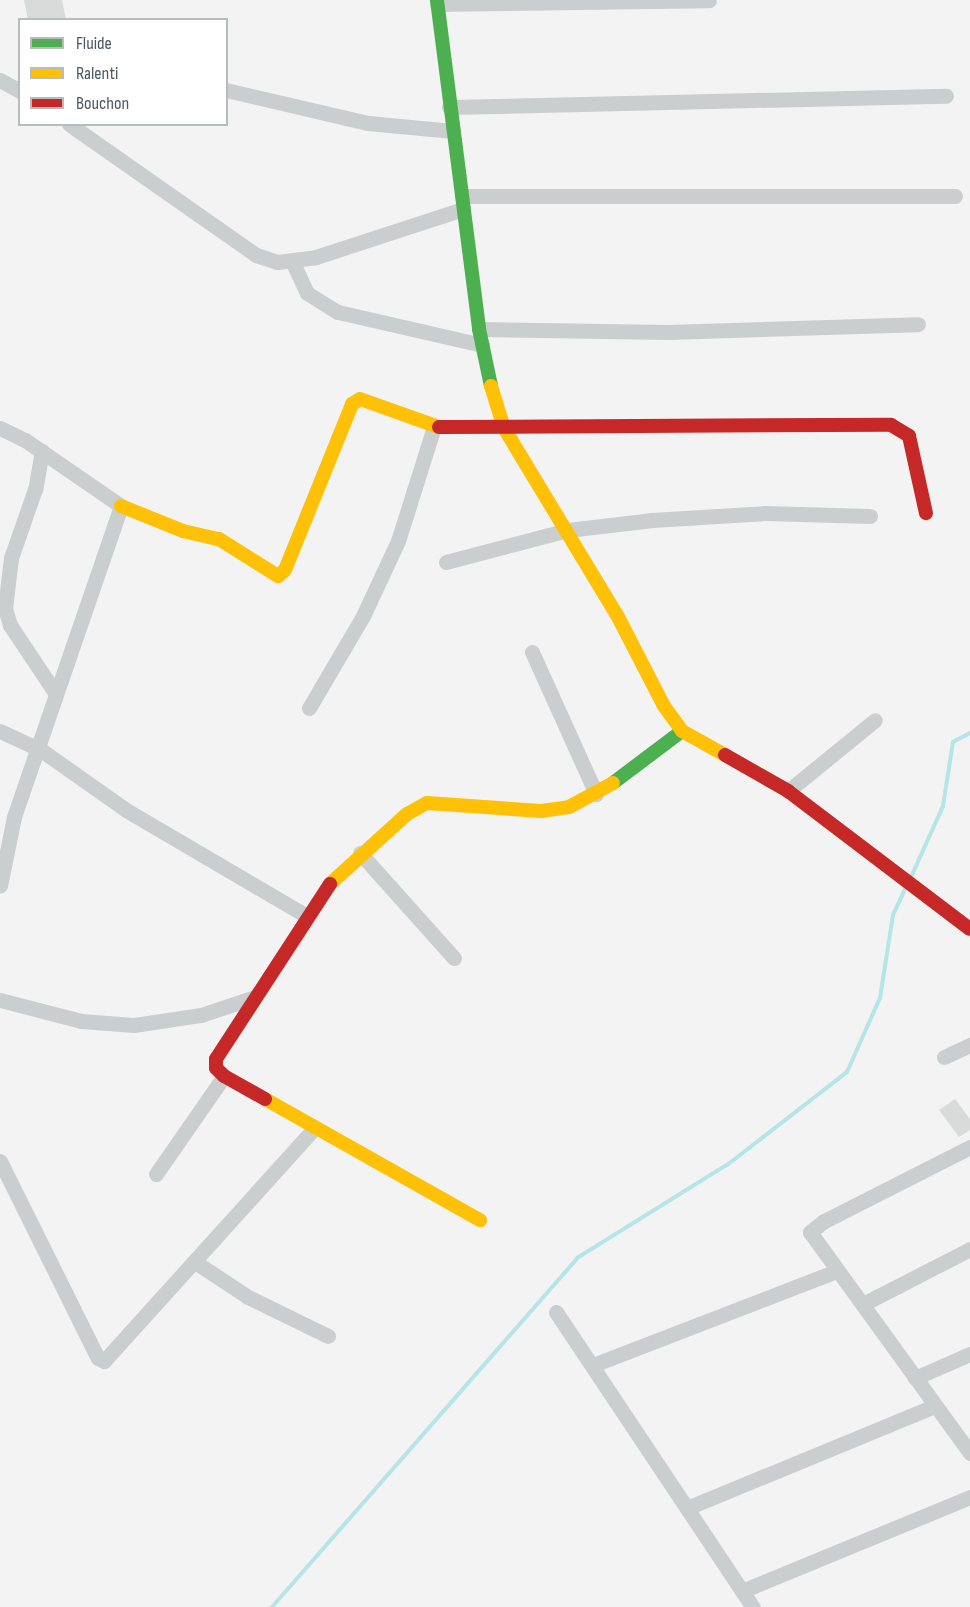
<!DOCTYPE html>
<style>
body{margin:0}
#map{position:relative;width:970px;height:1607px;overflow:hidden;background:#f3f3f3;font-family:"Sofia Sans Condensed",sans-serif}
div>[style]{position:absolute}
.stream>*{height:4px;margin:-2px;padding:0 2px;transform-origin:2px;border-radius:2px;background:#b5e5e8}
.building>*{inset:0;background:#d9dbdb}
.street>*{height:15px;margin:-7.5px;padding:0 7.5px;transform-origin:7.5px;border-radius:7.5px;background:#cbcecf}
.fast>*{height:14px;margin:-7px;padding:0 7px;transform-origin:7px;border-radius:7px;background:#4caf50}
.slow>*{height:14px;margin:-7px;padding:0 7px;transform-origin:7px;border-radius:7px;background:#ffc107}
.jam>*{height:14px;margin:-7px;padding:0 7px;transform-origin:7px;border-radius:7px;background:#c62828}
span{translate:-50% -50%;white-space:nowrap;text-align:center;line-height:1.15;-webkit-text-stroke:6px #fff;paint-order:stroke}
.legend{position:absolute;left:18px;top:18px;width:210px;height:108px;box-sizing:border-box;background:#fff;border:2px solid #b7bcbe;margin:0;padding:8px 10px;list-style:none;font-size:18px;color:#4c585d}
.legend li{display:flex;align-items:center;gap:12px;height:30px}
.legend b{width:30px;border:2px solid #b7bcbe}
</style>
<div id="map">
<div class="stream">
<div style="left:911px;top:877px;width:78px;rotate:-65.7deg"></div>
<div style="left:943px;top:806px;width:65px;rotate:-81.1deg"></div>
<div style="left:953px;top:742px;width:19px;rotate:-28deg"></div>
<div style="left:272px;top:1607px;width:463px;rotate:-48.8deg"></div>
<div style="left:577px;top:1258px;width:181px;rotate:-31.9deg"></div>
<div style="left:731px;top:1162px;width:147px;rotate:-37.8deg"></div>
<div style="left:847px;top:1072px;width:81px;rotate:-66deg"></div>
<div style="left:880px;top:998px;width:84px;rotate:-81.1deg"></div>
<div style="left:893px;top:915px;width:29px;rotate:-65deg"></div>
</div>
<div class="building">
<div style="clip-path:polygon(24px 0,62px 0,66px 20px,28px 20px)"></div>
<div style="clip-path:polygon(955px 1099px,970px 1119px,970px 1130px,959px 1137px,939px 1110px)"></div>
</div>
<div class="street">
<div style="left:437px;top:4px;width:272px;rotate:-0.8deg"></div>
<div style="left:0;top:80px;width:23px;rotate:29deg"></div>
<div style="left:226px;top:90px;width:146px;rotate:13.1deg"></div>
<div style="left:368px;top:123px;width:85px;rotate:5.4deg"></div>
<div style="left:449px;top:107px;width:497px;rotate:-1.3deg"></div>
<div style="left:69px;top:124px;width:228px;rotate:35deg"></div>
<div style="left:256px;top:255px;width:22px;rotate:18deg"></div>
<div style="left:277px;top:262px;width:39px;rotate:-7deg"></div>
<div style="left:316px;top:257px;width:155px;rotate:-18.1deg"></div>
<div style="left:462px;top:196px;width:493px"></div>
<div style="left:293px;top:263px;width:33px;rotate:65deg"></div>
<div style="left:307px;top:293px;width:36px;rotate:32deg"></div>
<div style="left:338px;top:312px;width:148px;rotate:12.9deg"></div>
<div style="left:479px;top:329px;width:189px;rotate:0.9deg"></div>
<div style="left:668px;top:332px;width:250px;rotate:-1.8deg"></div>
<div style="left:0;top:428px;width:28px;rotate:26deg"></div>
<div style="left:25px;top:440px;width:116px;rotate:34.5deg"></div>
<div style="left:121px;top:506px;width:329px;rotate:109deg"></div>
<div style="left:14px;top:817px;width:70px;rotate:101.5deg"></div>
<div style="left:42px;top:451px;width:39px;rotate:100deg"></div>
<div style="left:35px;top:489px;width:73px;rotate:109.2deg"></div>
<div style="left:11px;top:558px;width:50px;rotate:96.8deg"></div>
<div style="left:5px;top:608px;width:18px;rotate:74deg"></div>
<div style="left:10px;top:625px;width:83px;rotate:56.3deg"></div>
<div style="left:446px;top:562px;width:126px;rotate:-14.7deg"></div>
<div style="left:568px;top:530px;width:85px;rotate:-6.8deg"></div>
<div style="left:652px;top:520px;width:113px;rotate:-3.5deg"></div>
<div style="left:765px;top:513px;width:105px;rotate:1.6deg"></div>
<div style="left:532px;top:652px;width:156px;rotate:65.7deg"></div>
<div style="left:309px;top:708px;width:107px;rotate:-59.6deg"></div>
<div style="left:363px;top:616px;width:83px;rotate:-65deg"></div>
<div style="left:398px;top:541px;width:120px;rotate:-72.5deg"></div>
<div style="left:0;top:731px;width:45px;rotate:24.9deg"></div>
<div style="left:41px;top:750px;width:104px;rotate:35.2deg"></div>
<div style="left:126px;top:810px;width:208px;rotate:30.4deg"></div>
<div style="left:788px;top:791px;width:112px;rotate:-39.2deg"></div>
<div style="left:360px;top:853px;width:141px;rotate:48.2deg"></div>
<div style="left:0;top:1000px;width:84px;rotate:14.5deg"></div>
<div style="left:81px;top:1021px;width:53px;rotate:4.3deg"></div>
<div style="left:134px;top:1025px;width:68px;rotate:-8.5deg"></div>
<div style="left:201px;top:1015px;width:54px;rotate:-18.4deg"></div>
<div style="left:944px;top:1057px;width:29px;rotate:-25deg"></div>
<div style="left:970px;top:1147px;width:164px;rotate:153.1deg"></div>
<div style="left:824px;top:1221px;width:18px;rotate:142deg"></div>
<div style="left:810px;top:1232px;width:273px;rotate:54.1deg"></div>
<div style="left:0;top:1161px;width:220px;rotate:63.6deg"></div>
<div style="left:98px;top:1358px;width:7px;rotate:27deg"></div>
<div style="left:104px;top:1361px;width:312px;rotate:-47.9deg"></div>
<div style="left:156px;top:1174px;width:119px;rotate:-55.2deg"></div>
<div style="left:195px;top:1262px;width:64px;rotate:33.4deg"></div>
<div style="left:248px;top:1297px;width:89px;rotate:26deg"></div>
<div style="left:863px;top:1304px;width:120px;rotate:-27.2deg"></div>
<div style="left:556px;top:1312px;width:355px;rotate:56.3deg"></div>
<div style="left:593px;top:1365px;width:261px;rotate:-21.1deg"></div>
<div style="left:915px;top:1378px;width:60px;rotate:-23.6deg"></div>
<div style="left:687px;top:1508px;width:267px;rotate:-22.4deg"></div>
<div style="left:742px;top:1591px;width:247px;rotate:-22.4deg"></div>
</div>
<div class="fast">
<div style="left:437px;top:0;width:332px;rotate:82.7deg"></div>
<div style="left:479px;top:329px;width:58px;rotate:78.1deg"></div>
<div style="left:613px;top:783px;width:86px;rotate:-37deg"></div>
</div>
<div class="slow">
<div style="left:491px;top:386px;width:44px;rotate:72.8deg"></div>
<div style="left:504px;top:428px;width:218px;rotate:58.9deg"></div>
<div style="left:617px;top:615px;width:102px;rotate:62.7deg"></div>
<div style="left:664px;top:706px;width:31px;rotate:54deg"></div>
<div style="left:682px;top:731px;width:49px;rotate:29.2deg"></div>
<div style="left:121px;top:506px;width:67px;rotate:22deg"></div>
<div style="left:183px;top:531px;width:37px;rotate:13deg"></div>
<div style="left:219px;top:539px;width:70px;rotate:32.1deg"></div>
<div style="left:278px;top:576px;width:9px;rotate:-41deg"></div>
<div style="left:285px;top:570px;width:179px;rotate:-68deg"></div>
<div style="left:352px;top:404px;width:9px;rotate:-32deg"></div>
<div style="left:360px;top:399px;width:84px;rotate:19.5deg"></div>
<div style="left:330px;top:884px;width:104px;rotate:-42.3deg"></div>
<div style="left:407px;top:814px;width:23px;rotate:-29deg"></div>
<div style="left:427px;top:803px;width:114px;rotate:4deg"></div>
<div style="left:541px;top:811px;width:28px;rotate:-8deg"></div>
<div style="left:569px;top:807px;width:50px;rotate:-28.6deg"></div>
<div style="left:265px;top:1099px;width:247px;rotate:29.4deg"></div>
</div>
<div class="jam">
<div style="left:439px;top:427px;width:452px;rotate:-0.3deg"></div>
<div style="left:891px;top:425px;width:21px;rotate:31deg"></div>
<div style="left:909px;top:436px;width:79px;rotate:77.6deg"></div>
<div style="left:725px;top:755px;width:73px;rotate:29.7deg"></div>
<div style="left:788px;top:791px;width:228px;rotate:37.2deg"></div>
<div style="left:265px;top:1099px;width:47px;rotate:-150.7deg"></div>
<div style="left:224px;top:1076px;width:11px;rotate:-135deg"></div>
<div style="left:216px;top:1068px;width:9px;rotate:-90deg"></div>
<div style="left:216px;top:1059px;width:209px;rotate:-56.9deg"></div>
</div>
<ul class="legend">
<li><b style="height:8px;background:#4caf50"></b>Fluide</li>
<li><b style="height:8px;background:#ffc107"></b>Ralenti</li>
<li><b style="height:8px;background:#c62828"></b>Bouchon</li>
</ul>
</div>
